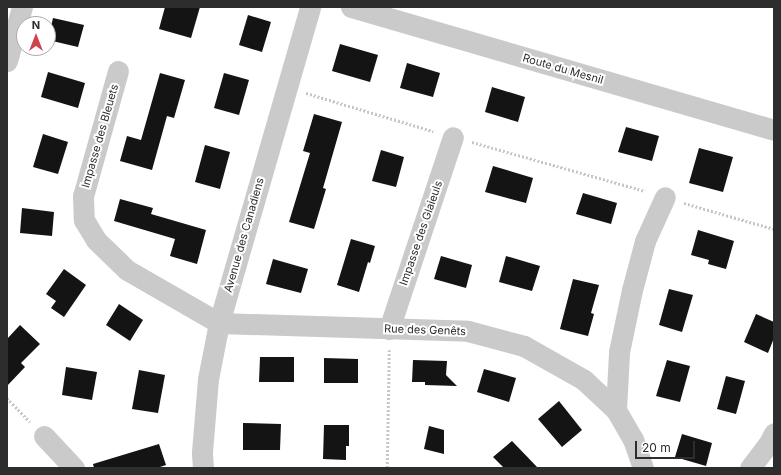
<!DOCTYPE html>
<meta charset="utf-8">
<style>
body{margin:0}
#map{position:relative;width:781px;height:475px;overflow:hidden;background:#fff;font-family:Inter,sans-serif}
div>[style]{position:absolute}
.building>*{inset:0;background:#141414}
.path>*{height:2.5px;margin-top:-1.25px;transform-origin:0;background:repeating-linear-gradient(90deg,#c7c7c7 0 2px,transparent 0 4px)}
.minor>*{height:21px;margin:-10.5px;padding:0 10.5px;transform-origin:10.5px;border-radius:10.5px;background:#cacaca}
span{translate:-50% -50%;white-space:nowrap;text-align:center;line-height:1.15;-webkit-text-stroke:4px #fff;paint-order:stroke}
.street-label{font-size:11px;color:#2d2d2d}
.frame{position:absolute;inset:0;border:8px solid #2d2d2d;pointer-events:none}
.north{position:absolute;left:16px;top:16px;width:40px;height:40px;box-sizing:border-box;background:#fff;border:1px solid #ababab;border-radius:50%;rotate:0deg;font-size:11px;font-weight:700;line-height:16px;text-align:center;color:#2d2d2d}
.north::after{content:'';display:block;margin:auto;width:14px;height:18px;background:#cf434d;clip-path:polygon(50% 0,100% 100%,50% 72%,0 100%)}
.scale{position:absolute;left:635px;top:441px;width:60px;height:18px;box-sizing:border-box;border:2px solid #2d2d2d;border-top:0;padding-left:5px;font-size:12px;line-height:14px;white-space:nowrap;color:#2d2d2d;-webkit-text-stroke:3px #fff;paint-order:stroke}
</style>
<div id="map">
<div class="building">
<div style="clip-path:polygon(165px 7px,200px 7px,191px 38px,159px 29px)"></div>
<div style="clip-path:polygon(248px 15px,271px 22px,262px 52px,239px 45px)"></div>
<div style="clip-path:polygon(53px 18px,84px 25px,78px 47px,48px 40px)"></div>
<div style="clip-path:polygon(340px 44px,378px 55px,370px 82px,332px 71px)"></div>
<div style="clip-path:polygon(407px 63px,440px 73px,433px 97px,400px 88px)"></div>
<div style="clip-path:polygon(48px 72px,85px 83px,78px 108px,41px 97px)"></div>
<div style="clip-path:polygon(160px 73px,185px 80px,174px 118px,167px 116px,152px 170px,120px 161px,127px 136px,141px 140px)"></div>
<div style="clip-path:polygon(224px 73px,249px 80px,239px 115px,214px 108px)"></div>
<div style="clip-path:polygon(492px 87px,525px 97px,518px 122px,485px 112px)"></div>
<div style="clip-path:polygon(314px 114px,342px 122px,323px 188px,326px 189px,314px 229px,289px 222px,310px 153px,303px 151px)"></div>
<div style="clip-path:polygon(626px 127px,659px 136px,652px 161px,618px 152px)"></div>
<div style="clip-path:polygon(43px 134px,68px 142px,58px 174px,33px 167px)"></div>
<div style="clip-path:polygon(205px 145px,230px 152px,220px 189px,195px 182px)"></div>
<div style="clip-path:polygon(699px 148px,733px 157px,723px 192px,689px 183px)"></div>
<div style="clip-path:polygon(381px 150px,404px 157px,396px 187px,372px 181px)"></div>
<div style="clip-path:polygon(493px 166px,533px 178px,526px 203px,485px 192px)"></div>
<div style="clip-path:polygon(583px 193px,617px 203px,611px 224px,576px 214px)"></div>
<div style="clip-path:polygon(120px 199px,153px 208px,151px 214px,206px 230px,197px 264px,170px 256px,175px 239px,114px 221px)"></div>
<div style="clip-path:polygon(22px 208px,54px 212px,52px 236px,20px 233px)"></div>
<div style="clip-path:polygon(698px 230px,734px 241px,726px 269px,708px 264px,709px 260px,691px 255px)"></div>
<div style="clip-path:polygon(351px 239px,375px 246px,370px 263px,368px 262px,359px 292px,337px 285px)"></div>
<div style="clip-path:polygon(441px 256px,472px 265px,466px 288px,434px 279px)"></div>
<div style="clip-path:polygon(506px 256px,540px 266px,532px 291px,499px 282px)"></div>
<div style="clip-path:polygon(273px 259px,308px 269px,301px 293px,266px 284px)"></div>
<div style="clip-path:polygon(64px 269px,86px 285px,64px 317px,51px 308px,56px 301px,46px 294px)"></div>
<div style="clip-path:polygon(573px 279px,599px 285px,591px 313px,594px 314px,588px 336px,560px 329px)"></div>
<div style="clip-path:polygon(669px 289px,693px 295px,682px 332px,659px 325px)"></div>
<div style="clip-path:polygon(119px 304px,143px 320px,130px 341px,106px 325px)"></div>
<div style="clip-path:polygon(756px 314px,774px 322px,774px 338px,768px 353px,744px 342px)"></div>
<div style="clip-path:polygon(20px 325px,40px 344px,21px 363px,25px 367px,7px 386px,7px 339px)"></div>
<div style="clip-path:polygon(260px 357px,294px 357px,294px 382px,259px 382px)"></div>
<div style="clip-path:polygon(324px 358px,358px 359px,358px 383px,324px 383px)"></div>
<div style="clip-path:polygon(413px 360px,447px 361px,446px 375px,457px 386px,425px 385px,425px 382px,412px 382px)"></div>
<div style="clip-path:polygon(667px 360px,690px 366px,680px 402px,656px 396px)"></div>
<div style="clip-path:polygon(66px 367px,97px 372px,92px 400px,62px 395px)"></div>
<div style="clip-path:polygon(484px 369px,516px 378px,509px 402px,477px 392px)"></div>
<div style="clip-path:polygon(139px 370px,165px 375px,158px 413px,132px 409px)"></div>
<div style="clip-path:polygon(726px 376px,745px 381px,736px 414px,717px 409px)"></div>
<div style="clip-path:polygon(559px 401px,582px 430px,562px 447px,538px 419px)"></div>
<div style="clip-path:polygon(243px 423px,281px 424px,280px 450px,243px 450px)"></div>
<div style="clip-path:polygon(324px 425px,349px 425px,349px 446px,346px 446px,346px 460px,323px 459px)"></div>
<div style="clip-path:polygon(429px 426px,444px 430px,444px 454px,424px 449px)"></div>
<div style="clip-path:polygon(682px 434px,712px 443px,706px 466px,675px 457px)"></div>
<div style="clip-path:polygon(512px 441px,538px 468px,504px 468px,493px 457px)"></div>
<div style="clip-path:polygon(159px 444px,166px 465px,157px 468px,94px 468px,93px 464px)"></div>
</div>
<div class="path">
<div style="left:306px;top:93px;width:133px;rotate:16.7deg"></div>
<div style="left:472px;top:142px;width:180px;rotate:15.8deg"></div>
<div style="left:684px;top:203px;width:94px;rotate:16.1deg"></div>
<div style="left:7px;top:398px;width:33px;rotate:46deg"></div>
<div style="left:387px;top:468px;width:118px;rotate:-89deg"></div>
</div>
<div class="minor">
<div style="left:351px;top:7px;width:441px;rotate:16.2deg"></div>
<div style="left:7px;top:61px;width:56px;rotate:-74.5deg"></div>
<div style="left:118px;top:71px;width:130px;rotate:105.6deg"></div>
<div style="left:83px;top:196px;width:24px;rotate:88deg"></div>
<div style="left:84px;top:220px;width:23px;rotate:59deg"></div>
<div style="left:96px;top:240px;width:43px;rotate:44.1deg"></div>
<div style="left:127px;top:270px;width:106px;rotate:29.9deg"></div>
<div style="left:219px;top:323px;width:249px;rotate:1.8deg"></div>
<div style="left:468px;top:331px;width:58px;rotate:15deg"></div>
<div style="left:524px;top:346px;width:69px;rotate:29.5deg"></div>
<div style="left:584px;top:380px;width:44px;rotate:43.2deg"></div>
<div style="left:616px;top:410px;width:34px;rotate:60deg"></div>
<div style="left:633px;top:439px;width:31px;rotate:71deg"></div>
<div style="left:389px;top:329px;width:202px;rotate:-71.6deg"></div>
<div style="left:616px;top:410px;width:58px;rotate:-87deg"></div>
<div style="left:619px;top:352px;width:63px;rotate:-78.2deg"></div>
<div style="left:632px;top:290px;width:51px;rotate:-75.1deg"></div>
<div style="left:645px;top:241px;width:48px;rotate:-65.6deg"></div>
<div style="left:44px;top:436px;width:44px;rotate:46.8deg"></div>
<div style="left:203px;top:468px;width:16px;rotate:-94deg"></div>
<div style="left:202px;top:452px;width:73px;rotate:-85.3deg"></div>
<div style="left:208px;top:379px;width:57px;rotate:-78.9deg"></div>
<div style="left:219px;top:323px;width:329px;rotate:-73.9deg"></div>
<div style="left:750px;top:468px;width:31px;rotate:-53deg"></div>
<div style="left:769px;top:443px;width:11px;rotate:-63deg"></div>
</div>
<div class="street-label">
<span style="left:563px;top:69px;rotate:16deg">Route du Mesnil</span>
<span style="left:100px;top:136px;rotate:-74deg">Impasse des Bleuets</span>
<span style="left:421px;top:233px;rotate:-71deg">Impasse des Glaieuls</span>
<span style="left:244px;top:235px;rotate:-74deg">Avenue des Canadiens</span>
<span style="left:425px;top:330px;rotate:2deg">Rue des Genêts</span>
</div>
<div class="frame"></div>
<div class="north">N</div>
<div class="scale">20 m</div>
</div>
